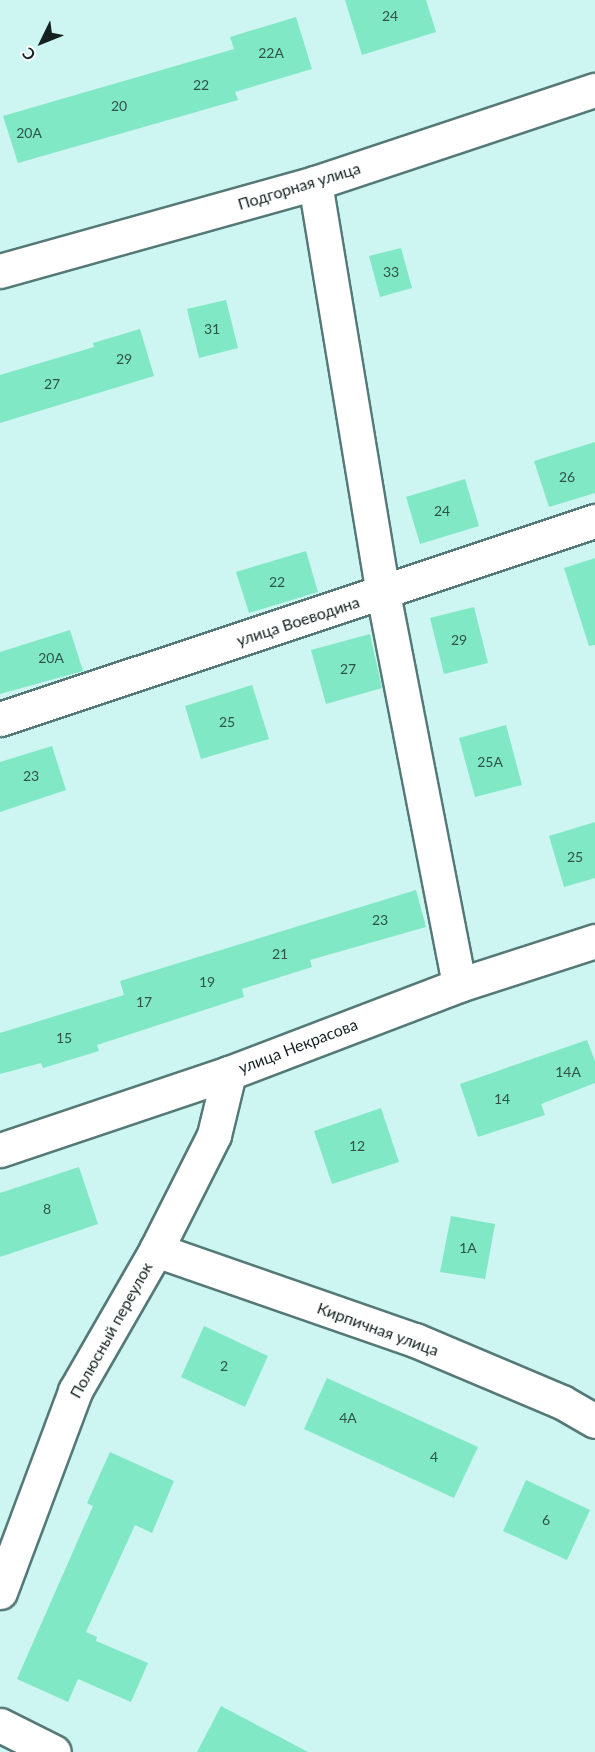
<!DOCTYPE html>
<meta charset="utf-8">
<style>
body{margin:0}
#map{position:relative;width:595px;height:1752px;overflow:hidden;background:#cdf5f1;font-family:Lato,sans-serif}
div>[style]{position:absolute}
.building>*{inset:0;background:#81e8c6}
.roads{filter:drop-shadow(2px 0 #557976) drop-shadow(-2px 0 #557976) drop-shadow(0 2px #557976) drop-shadow(0 -2px #557976)}
.minor>*{height:33px;margin:-16.5px;padding:0 16.5px;transform-origin:16.5px;border-radius:16.5px;background:#fff}
span{translate:-50% -50%;white-space:nowrap;text-align:center;line-height:1.15;-webkit-text-stroke:5px #fff;paint-order:stroke}
.number-label{font-size:14px;color:#2e544a}
.number-label span{-webkit-text-stroke-width:0}
.street-label{font-size:16px;color:#132221}
.north{position:absolute;left:12px;top:12px;width:60px;height:60px;-webkit-text-stroke:4px #fff;paint-order:stroke;rotate:227deg;font-size:16px;font-weight:700;line-height:24px;text-align:center;color:#132221}
.north::after{content:'';display:block;margin:auto;width:21px;height:27px;background:#132221;clip-path:polygon(50% 0,100% 100%,50% 72%,0 100%)}
</style>
<div id="map">
<div class="building">
<div style="clip-path:polygon(345px 0,426px 0,436px 32px,362px 55px)"></div>
<div style="clip-path:polygon(296px 17px,312px 69px,235px 92px,238px 100px,18px 163px,3px 116px,234px 49px,230px 37px)"></div>
<div style="clip-path:polygon(401px 248px,412px 288px,380px 297px,369px 256px)"></div>
<div style="clip-path:polygon(226px 300px,238px 348px,199px 358px,187px 309px)"></div>
<div style="clip-path:polygon(140px 329px,154px 376px,0 423px,0 375px,94px 347px,93px 343px)"></div>
<div style="clip-path:polygon(595px 442px,595px 493px,549px 507px,534px 461px)"></div>
<div style="clip-path:polygon(465px 479px,479px 526px,420px 544px,406px 497px)"></div>
<div style="clip-path:polygon(306px 551px,318px 592px,249px 613px,236px 572px)"></div>
<div style="clip-path:polygon(595px 558px,595px 645px,589px 646px,564px 568px)"></div>
<div style="clip-path:polygon(474px 607px,488px 663px,444px 674px,430px 618px)"></div>
<div style="clip-path:polygon(70px 630px,83px 671px,0 694px,0 652px)"></div>
<div style="clip-path:polygon(370px 634px,382px 688px,326px 704px,311px 650px)"></div>
<div style="clip-path:polygon(252px 685px,269px 739px,201px 759px,185px 706px)"></div>
<div style="clip-path:polygon(506px 725px,522px 785px,475px 797px,459px 738px)"></div>
<div style="clip-path:polygon(52px 746px,66px 790px,0 812px,0 762px)"></div>
<div style="clip-path:polygon(595px 822px,595px 878px,564px 887px,549px 836px)"></div>
<div style="clip-path:polygon(416px 890px,426px 927px,310px 960px,312px 967px,242px 989px,244px 997px,97px 1045px,99px 1051px,43px 1068px,41px 1063px,0 1074px,0 1033px,124px 995px,120px 981px)"></div>
<div style="clip-path:polygon(587px 1040px,595px 1061px,595px 1083px,541px 1104px,545px 1115px,478px 1137px,460px 1084px)"></div>
<div style="clip-path:polygon(381px 1108px,399px 1162px,332px 1184px,314px 1131px)"></div>
<div style="clip-path:polygon(79px 1167px,98px 1224px,0 1257px,0 1193px)"></div>
<div style="clip-path:polygon(451px 1216px,495px 1224px,485px 1279px,440px 1272px)"></div>
<div style="clip-path:polygon(204px 1326px,268px 1356px,245px 1407px,181px 1377px)"></div>
<div style="clip-path:polygon(327px 1378px,478px 1447px,454px 1498px,304px 1429px)"></div>
<div style="clip-path:polygon(110px 1452px,174px 1481px,152px 1533px,135px 1525px,86px 1632px,97px 1637px,96px 1641px,148px 1663px,131px 1702px,78px 1679px,68px 1702px,17px 1679px,93px 1506px,87px 1503px)"></div>
<div style="clip-path:polygon(526px 1480px,590px 1510px,567px 1560px,503px 1531px)"></div>
<div style="clip-path:polygon(221px 1706px,308px 1752px,197px 1752px)"></div>
</div>
<div class="roads">
<div class="minor">
<div style="left:315px;top:183px;width:416px;rotate:80.6deg"></div>
<div style="left:383px;top:593px;width:399px;rotate:79deg"></div>
<div style="left:0;top:271px;width:327px;rotate:-15.6deg"></div>
<div style="left:315px;top:183px;width:295px;rotate:-18.4deg"></div>
<div style="left:0;top:719px;width:627px;rotate:-18.41deg"></div>
<div style="left:0;top:1150px;width:242px;rotate:-18.6deg"></div>
<div style="left:229px;top:1073px;width:246px;rotate:-20.9deg"></div>
<div style="left:459px;top:985px;width:143px;rotate:-17.9deg"></div>
<div style="left:156px;top:1250px;width:274px;rotate:19.2deg"></div>
<div style="left:415px;top:1340px;width:160px;rotate:22.9deg"></div>
<div style="left:562px;top:1402px;width:38px;rotate:30deg"></div>
<div style="left:0;top:1592px;width:215px;rotate:-69.5deg"></div>
<div style="left:75px;top:1391px;width:163px;rotate:-60.1deg"></div>
<div style="left:156px;top:1250px;width:129px;rotate:-63.2deg"></div>
<div style="left:214px;top:1135px;width:64px;rotate:-76.4deg"></div>
<div style="left:0;top:1725px;width:60px;rotate:26.6deg"></div>
</div>
</div>
<div class="number-label">
<span style="left:390px;top:16px">24</span>
<span style="left:271px;top:53px">22А</span>
<span style="left:201px;top:85px">22</span>
<span style="left:119px;top:106px">20</span>
<span style="left:29px;top:133px">20А</span>
<span style="left:391px;top:272px">33</span>
<span style="left:212px;top:329px">31</span>
<span style="left:124px;top:359px">29</span>
<span style="left:52px;top:384px">27</span>
<span style="left:567px;top:477px">26</span>
<span style="left:442px;top:511px">24</span>
<span style="left:277px;top:582px">22</span>
<span style="left:459px;top:640px">29</span>
<span style="left:51px;top:658px">20А</span>
<span style="left:348px;top:669px">27</span>
<span style="left:227px;top:722px">25</span>
<span style="left:490px;top:762px">25А</span>
<span style="left:31px;top:776px">23</span>
<span style="left:575px;top:857px">25</span>
<span style="left:380px;top:920px">23</span>
<span style="left:280px;top:954px">21</span>
<span style="left:207px;top:982px">19</span>
<span style="left:144px;top:1002px">17</span>
<span style="left:64px;top:1038px">15</span>
<span style="left:568px;top:1072px">14А</span>
<span style="left:502px;top:1099px">14</span>
<span style="left:357px;top:1146px">12</span>
<span style="left:47px;top:1209px">8</span>
<span style="left:468px;top:1248px">1А</span>
<span style="left:224px;top:1366px">2</span>
<span style="left:348px;top:1418px">4А</span>
<span style="left:434px;top:1457px">4</span>
<span style="left:546px;top:1520px">6</span>
</div>
<div class="street-label">
<span style="left:299px;top:186px;rotate:-17deg">Подгорная улица</span>
<span style="left:298px;top:621px;rotate:-18deg">улица Воеводина</span>
<span style="left:298px;top:1046px;rotate:-21deg">улица Некрасова</span>
<span style="left:378px;top:1329px;rotate:20deg">Кирпичная улица</span>
<span style="left:111px;top:1330px;rotate:-61deg">Полюсный переулок</span>
</div>
<div class="north">С</div>
</div>
